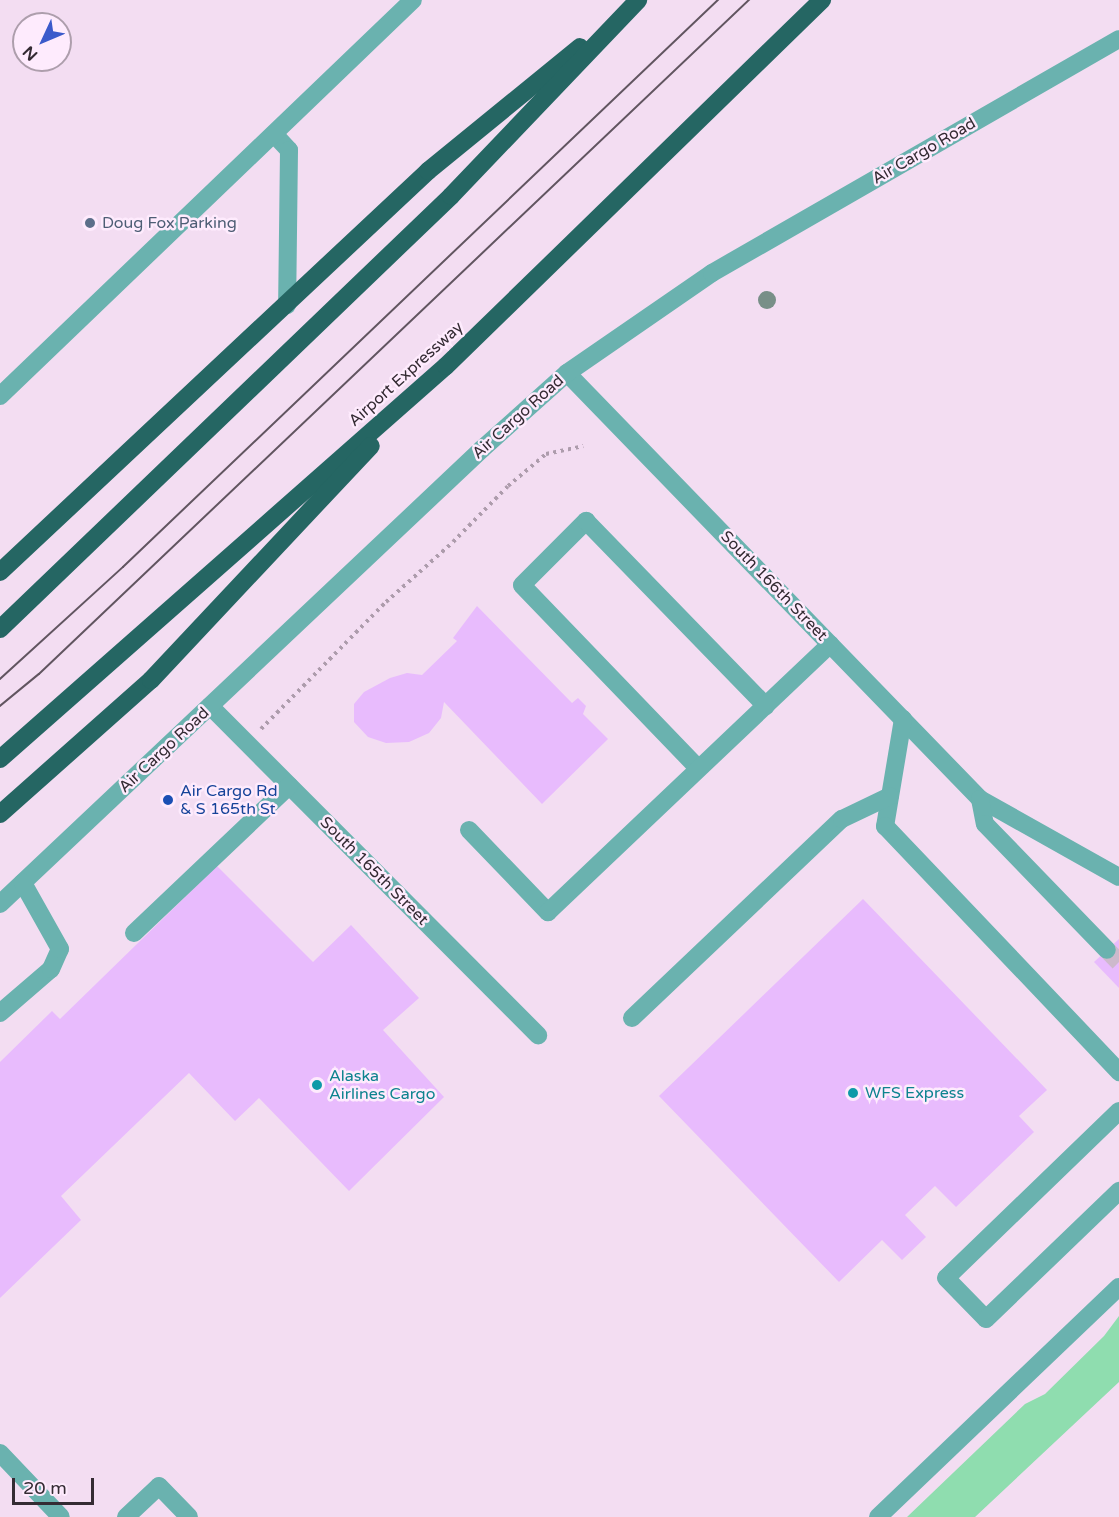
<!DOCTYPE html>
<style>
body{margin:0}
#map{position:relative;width:1119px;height:1517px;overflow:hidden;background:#f3ddf2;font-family:"Varela Round",sans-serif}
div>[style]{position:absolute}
.green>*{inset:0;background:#8fddaf}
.building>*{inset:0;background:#e8bbfd}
.minor-tunnel>*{height:18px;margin-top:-9px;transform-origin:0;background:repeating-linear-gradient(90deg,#cdb9cc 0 18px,transparent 0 27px)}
.path>*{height:4px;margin-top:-2px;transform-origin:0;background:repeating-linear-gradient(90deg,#ad9cac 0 3px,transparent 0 7.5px)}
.minor>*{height:18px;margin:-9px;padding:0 9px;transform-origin:9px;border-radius:9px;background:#6ab2af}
.highway>*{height:18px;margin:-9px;padding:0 9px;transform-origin:9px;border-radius:9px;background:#256663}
.tram>*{height:1.5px;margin:-0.75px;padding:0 0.75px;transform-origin:0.75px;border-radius:0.75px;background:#615560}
.trees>*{width:18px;height:18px;margin:-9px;border-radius:50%;background:#788f88}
.dots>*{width:16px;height:16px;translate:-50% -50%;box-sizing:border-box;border:3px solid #feebfd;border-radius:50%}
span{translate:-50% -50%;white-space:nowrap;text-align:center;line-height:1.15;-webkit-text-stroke:5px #feebfd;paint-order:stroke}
.street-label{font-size:16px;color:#342b33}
.service-label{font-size:16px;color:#4e5e75}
.left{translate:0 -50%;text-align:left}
.transit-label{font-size:16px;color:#164399}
.culture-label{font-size:16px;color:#0d838f}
.north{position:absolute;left:12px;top:12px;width:60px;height:60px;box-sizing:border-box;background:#feebfd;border:2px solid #ad9eac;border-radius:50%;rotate:226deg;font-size:16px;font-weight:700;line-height:24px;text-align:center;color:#342b33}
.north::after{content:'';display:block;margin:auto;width:21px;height:27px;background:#3b5acb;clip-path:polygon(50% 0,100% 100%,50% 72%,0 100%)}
.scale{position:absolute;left:12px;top:1478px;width:82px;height:27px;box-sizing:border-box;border:3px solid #342b33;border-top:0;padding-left:8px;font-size:18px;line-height:21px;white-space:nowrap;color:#342b33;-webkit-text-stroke:4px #feebfd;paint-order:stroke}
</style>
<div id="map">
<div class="green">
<div style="clip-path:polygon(1119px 1316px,1119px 1382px,975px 1517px,907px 1517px,1025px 1404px,1045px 1394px,1104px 1336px)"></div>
</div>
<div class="building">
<div style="clip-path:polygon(477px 606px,572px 703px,578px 698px,586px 706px,583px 714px,608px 739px,542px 804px,444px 702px,441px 718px,429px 733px,409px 742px,386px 743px,368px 737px,354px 722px,354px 704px,364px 692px,390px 678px,407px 673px,422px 675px,457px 641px,453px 638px)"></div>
<div style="clip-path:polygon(217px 866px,313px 962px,351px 925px,419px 998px,383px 1030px,444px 1097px,349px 1191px,259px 1098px,235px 1121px,189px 1073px,61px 1196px,81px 1220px,0 1298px,0 1062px,52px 1011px,60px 1019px)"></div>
<div style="clip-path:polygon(863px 899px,1047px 1090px,1019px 1116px,1034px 1132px,956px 1207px,935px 1186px,905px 1215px,926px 1237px,902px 1260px,882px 1240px,839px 1282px,659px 1096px)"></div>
<div style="clip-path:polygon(1119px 939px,1119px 988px,1094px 962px)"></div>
</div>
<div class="minor-tunnel">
<div style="left:1107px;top:950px;width:17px;rotate:45deg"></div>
</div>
<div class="path">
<div style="left:261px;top:729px;width:178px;rotate:-45.5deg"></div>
<div style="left:386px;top:602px;width:90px;rotate:-41.8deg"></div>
<div style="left:453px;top:542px;width:78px;rotate:-45.5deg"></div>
<div style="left:508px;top:486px;width:50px;rotate:-40.1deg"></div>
<div style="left:546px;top:454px;width:38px;rotate:-12deg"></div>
</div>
<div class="minor">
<div style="left:274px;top:134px;width:22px;rotate:47deg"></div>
<div style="left:289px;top:150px;width:155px;rotate:90.7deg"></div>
<div style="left:567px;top:373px;width:593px;rotate:45.89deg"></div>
<div style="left:980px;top:799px;width:159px;rotate:29.3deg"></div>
<div style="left:0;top:396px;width:572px;rotate:-43.8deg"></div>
<div style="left:210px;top:706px;width:465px;rotate:45.1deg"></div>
<div style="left:903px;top:719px;width:109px;rotate:99.5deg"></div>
<div style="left:885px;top:826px;width:340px;rotate:46.4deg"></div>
<div style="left:697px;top:767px;width:252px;rotate:-133.9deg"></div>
<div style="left:522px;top:585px;width:91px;rotate:-45deg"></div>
<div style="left:586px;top:521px;width:258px;rotate:45.8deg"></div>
<div style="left:980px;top:799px;width:25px;rotate:79deg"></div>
<div style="left:985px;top:824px;width:175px;rotate:45.9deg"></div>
<div style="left:469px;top:830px;width:114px;rotate:46.1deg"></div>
<div style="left:548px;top:912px;width:389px;rotate:-43.5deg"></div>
<div style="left:0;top:904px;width:663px;rotate:-43.35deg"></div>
<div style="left:482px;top:449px;width:114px;rotate:-41.8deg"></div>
<div style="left:567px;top:373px;width:176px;rotate:-34.6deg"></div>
<div style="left:712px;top:273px;width:469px;rotate:-29.9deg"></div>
<div style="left:134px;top:933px;width:214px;rotate:-43.5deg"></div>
<div style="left:0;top:1013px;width:67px;rotate:-40.8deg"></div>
<div style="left:51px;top:969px;width:22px;rotate:-66deg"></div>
<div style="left:60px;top:949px;width:76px;rotate:-119.3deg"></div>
<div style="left:632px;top:1018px;width:289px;rotate:-43.5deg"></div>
<div style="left:842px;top:819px;width:53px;rotate:-25.6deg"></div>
<div style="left:1119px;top:1111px;width:240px;rotate:136deg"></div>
<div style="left:946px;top:1278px;width:57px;rotate:45.7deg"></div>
<div style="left:986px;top:1319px;width:185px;rotate:-43.9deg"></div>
<div style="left:0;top:1453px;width:88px;rotate:46.4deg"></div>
<div style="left:126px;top:1517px;width:45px;rotate:-43.2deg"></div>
<div style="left:159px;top:1486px;width:43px;rotate:45.9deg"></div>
<div style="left:878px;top:1517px;width:333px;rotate:-43.7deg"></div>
</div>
<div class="highway">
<div style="left:0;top:572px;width:587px;rotate:-43.13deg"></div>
<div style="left:428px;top:171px;width:196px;rotate:-39.2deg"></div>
<div style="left:0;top:629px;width:625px;rotate:-43.83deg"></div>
<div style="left:451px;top:196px;width:271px;rotate:-46.3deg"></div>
<div style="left:0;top:759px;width:594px;rotate:-41.39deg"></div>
<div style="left:446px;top:366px;width:525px;rotate:-44.23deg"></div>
<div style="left:0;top:814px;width:202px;rotate:-41.6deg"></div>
<div style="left:151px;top:680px;width:321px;rotate:-46.8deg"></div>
</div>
<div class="tram">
<div style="left:0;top:679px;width:166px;rotate:-42.3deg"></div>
<div style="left:123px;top:567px;width:822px;rotate:-43.62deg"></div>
<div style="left:0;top:706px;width:50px;rotate:-39.4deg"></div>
<div style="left:39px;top:674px;width:979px;rotate:-43.51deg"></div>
</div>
<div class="trees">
<div style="left:767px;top:300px"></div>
</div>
<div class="dots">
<div style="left:90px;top:223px;background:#5c6f8a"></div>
<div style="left:168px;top:800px;background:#1a4fb4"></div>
<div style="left:317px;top:1085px;background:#0f9aa8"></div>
<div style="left:853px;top:1093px;background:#0f9aa8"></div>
</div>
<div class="street-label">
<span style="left:924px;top:151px;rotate:-30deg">Air Cargo Road</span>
<span style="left:406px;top:374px;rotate:-42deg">Airport Expressway</span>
<span style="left:518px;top:417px;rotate:-42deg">Air Cargo Road</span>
<span style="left:774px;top:586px;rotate:46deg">South 166th Street</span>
<span style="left:164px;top:750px;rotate:-43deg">Air Cargo Road</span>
<span style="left:374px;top:871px;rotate:45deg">South 165th Street</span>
</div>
<div class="service-label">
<span class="left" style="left:102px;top:223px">Doug Fox Parking</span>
</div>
<div class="transit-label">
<span class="left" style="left:180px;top:800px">Air Cargo Rd<br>&amp; S 165th St</span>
</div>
<div class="culture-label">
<span class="left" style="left:329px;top:1085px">Alaska<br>Airlines Cargo</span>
<span class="left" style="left:865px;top:1093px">WFS Express</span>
</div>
<div class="north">N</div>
<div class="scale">20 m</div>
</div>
